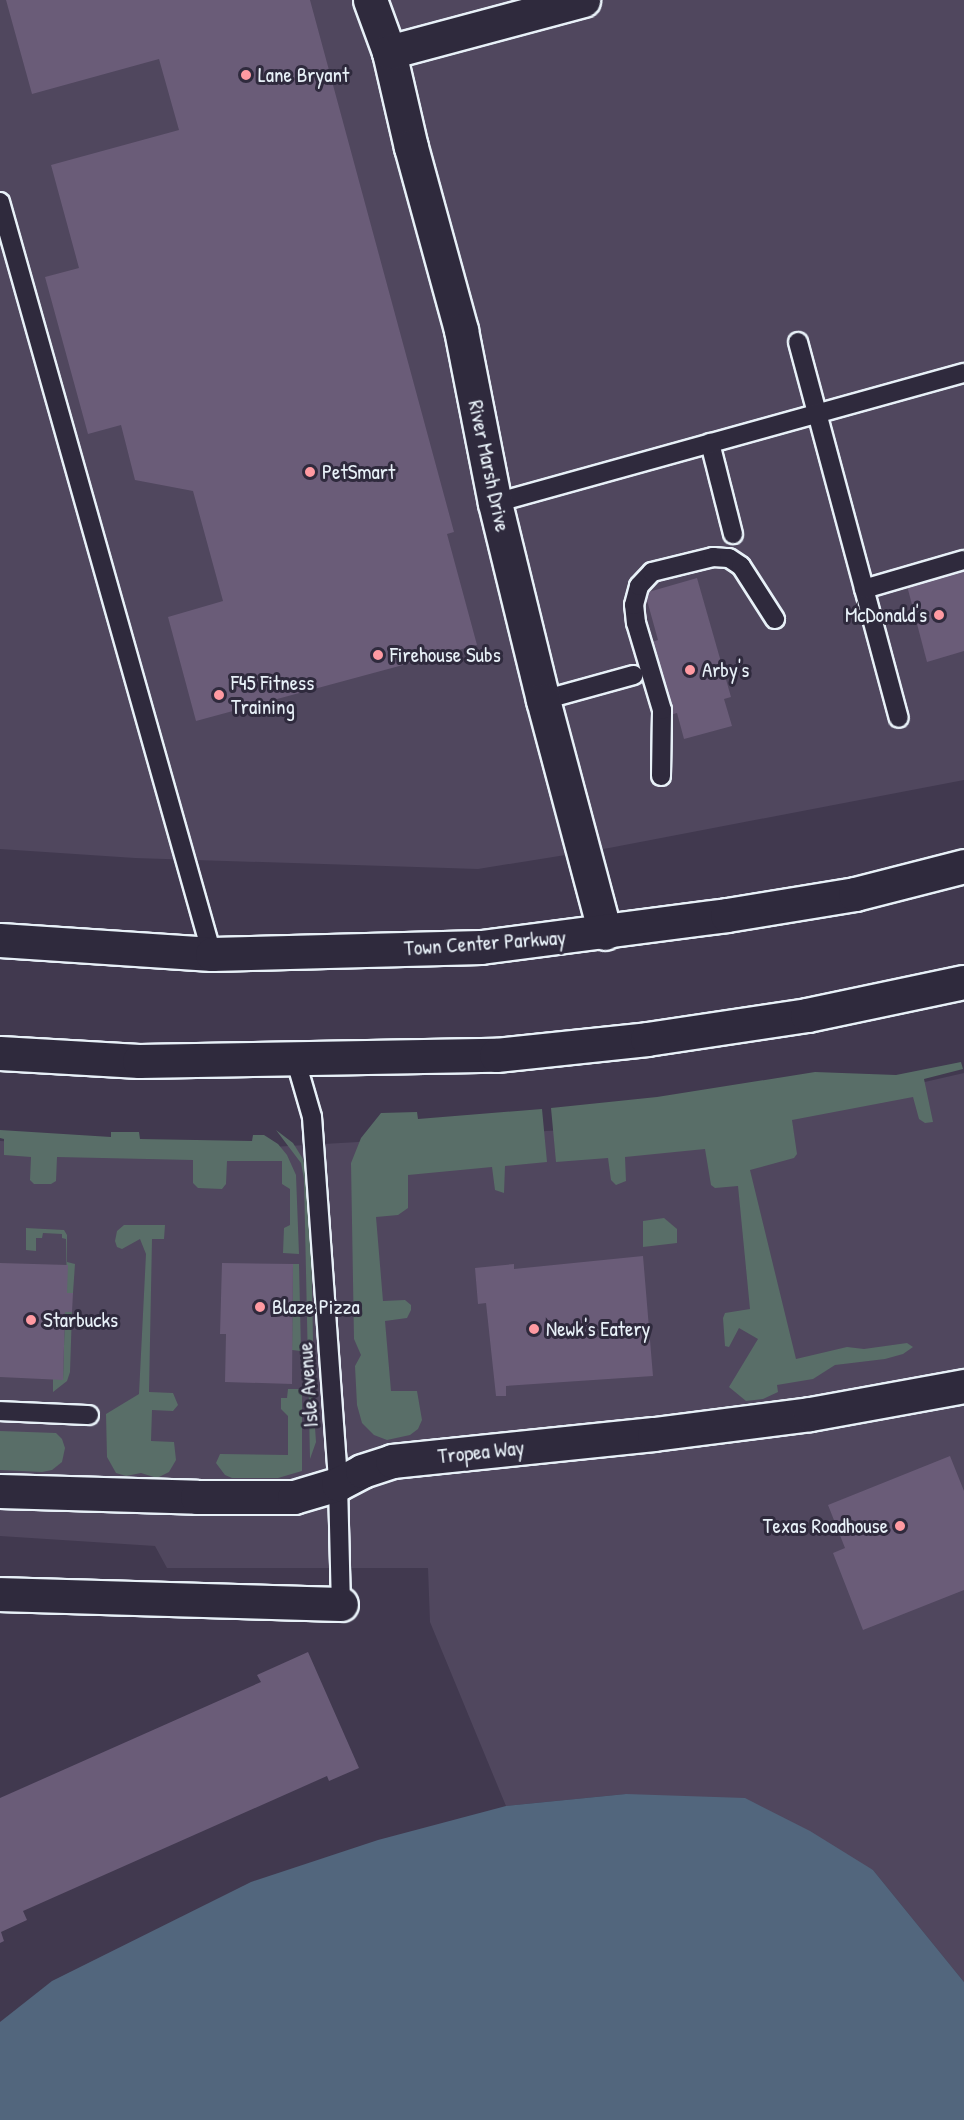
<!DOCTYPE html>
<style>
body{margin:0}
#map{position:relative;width:964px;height:2120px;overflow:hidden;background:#41394f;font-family:"Patrick Hand",sans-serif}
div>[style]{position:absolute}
.built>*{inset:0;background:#50475e}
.green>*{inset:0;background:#596e68}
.water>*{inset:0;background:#52667d}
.building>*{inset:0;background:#6a5c78}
.roads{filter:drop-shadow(2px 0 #e8f1f8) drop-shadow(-2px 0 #e8f1f8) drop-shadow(0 2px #e8f1f8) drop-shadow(0 -2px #e8f1f8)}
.service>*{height:18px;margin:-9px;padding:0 9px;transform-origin:9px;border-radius:9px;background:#2f2a3d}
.minor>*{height:33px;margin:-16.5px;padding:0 16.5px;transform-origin:16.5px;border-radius:16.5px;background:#2f2a3d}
.secondary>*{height:33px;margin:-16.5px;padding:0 16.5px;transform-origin:16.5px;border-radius:16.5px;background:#2f2a3d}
.dots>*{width:16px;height:16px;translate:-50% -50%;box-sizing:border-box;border:3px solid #2f2a3d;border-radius:50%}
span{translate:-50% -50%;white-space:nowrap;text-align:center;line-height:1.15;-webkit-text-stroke:6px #2f2a3d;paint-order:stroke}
.poi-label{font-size:21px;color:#e8f1f8}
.left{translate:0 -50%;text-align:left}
.right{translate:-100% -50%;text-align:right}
.street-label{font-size:21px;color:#e8f1f8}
</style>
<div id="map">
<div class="built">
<div style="clip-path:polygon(0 0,964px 0,964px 780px,609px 848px,478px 869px,135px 858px,0 849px)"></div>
<div style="clip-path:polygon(964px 1073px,964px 1982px,873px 1870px,626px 1794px,506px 1806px,430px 1622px,428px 1568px,167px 1568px,155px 1546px,0 1536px,0 1141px,236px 1149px,651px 1125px,894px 1089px)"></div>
</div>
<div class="green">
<div style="clip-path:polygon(961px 1062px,963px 1069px,924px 1079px,933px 1122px,925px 1123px,919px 1119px,913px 1097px,792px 1120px,797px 1154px,794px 1158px,750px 1170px,796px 1359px,847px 1347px,864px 1349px,907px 1343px,913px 1347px,903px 1354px,885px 1359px,835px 1365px,813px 1379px,777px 1385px,778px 1392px,763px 1399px,746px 1401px,729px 1387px,758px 1339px,739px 1328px,729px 1347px,725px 1346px,723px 1318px,725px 1313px,750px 1309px,738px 1186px,715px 1188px,711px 1185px,705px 1149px,625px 1157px,626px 1181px,616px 1185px,611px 1180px,608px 1158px,556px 1162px,551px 1108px,657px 1097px,815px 1072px,896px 1075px)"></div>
<div style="clip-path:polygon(542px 1109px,547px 1162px,505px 1166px,504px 1193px,495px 1190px,492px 1167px,408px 1175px,408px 1208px,398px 1215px,376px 1217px,383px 1301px,405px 1300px,411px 1305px,411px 1310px,407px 1318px,385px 1321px,391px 1391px,417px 1391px,422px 1420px,418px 1429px,410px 1435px,387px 1440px,374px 1435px,362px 1423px,357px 1405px,355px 1366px,361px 1355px,354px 1339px,351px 1163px,361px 1138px,381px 1113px,417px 1112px,418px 1119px)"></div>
<div style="clip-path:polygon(0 1130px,111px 1137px,111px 1132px,139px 1132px,140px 1139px,252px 1141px,253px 1135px,264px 1135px,278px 1144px,287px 1155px,296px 1175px,299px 1254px,283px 1253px,284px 1228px,290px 1225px,290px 1189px,282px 1184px,282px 1161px,227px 1161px,226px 1184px,222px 1189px,198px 1188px,193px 1183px,193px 1160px,57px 1157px,56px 1181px,51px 1184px,34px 1184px,30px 1180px,31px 1157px,4px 1155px,4px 1139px,0 1138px)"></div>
<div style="clip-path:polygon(276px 1130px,293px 1143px,303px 1159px,310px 1185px,313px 1340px,310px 1354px,316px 1442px,310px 1459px,304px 1179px,301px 1163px)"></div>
<div style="clip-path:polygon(664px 1218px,677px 1229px,677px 1243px,643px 1247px,643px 1221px)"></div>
<div style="clip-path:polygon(124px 1225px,165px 1225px,164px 1239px,152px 1239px,149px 1392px,173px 1393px,178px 1405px,173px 1411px,152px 1410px,151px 1441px,174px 1442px,176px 1460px,169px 1472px,157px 1478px,141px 1473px,126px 1476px,116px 1473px,107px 1457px,106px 1414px,139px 1394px,146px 1254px,140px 1239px,122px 1249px,117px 1247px,115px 1241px,117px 1231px)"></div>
<div style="clip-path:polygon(26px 1228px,64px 1230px,67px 1235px,67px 1262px,75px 1264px,73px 1293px,67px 1293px,66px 1239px,62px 1238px,62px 1234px,43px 1233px,42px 1238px,36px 1238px,36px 1251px,26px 1250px)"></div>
<div style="clip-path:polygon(293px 1264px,299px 1264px,301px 1351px,292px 1350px)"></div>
<div style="clip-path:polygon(65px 1312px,72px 1312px,70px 1372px,67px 1381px,53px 1392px,53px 1379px,63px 1379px)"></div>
<div style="clip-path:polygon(288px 1389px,302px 1389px,302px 1471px,278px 1478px,232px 1478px,225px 1475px,216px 1463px,220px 1454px,288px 1455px,288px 1416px,281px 1409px,281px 1398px,287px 1398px)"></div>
<div style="clip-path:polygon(0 1431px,56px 1433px,62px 1439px,65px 1448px,62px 1462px,52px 1470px,42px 1472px,0 1470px)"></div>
</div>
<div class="water">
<div style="clip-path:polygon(626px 1794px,745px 1798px,810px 1831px,873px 1870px,964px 1982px,964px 2120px,0 2120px,0 2022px,52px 1981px,251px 1882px,378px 1840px,506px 1806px)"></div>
</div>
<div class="building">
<div style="clip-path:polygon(6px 0,310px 0,454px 532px,447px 534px,477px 645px,196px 721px,168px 617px,223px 601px,193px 491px,135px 480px,121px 425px,88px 434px,45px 277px,79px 268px,51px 165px,179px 130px,159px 59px,32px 94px)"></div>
<div style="clip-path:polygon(964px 562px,964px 651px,927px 662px,905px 578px)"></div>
<div style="clip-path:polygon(697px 578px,731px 697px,724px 699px,732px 726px,684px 739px,677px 713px,670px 715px,649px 643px,658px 640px,645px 593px)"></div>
<div style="clip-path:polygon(643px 1256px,653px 1376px,506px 1386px,506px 1396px,496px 1396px,486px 1303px,478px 1304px,475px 1268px,514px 1264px,514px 1269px)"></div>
<div style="clip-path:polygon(0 1263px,68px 1265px,67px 1293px,73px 1293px,72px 1312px,65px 1312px,63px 1380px,0 1377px)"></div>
<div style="clip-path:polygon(222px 1263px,293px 1264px,292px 1384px,225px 1382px,226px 1334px,220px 1334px)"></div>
<div style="clip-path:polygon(950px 1456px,964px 1491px,964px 1590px,863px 1630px,833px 1553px,845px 1548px,828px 1505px)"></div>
<div style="clip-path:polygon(308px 1652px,359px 1768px,329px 1781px,327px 1776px,23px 1911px,27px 1920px,1px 1932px,4px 1941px,0 1943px,0 1798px,261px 1682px,257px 1675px)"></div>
</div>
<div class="roads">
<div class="service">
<div style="left:0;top:202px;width:781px;rotate:74.26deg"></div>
<div style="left:798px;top:342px;width:389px;rotate:75deg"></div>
<div style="left:710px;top:443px;width:94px;rotate:75.8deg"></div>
<div style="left:495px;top:503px;width:487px;rotate:-15.5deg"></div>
<div style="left:864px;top:589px;width:104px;rotate:-16.2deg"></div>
<div style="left:543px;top:700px;width:94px;rotate:-15.4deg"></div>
<div style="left:661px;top:776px;width:66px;rotate:-89.1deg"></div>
<div style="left:662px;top:710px;width:91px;rotate:-106.6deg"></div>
<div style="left:636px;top:623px;width:18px;rotate:-96deg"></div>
<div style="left:634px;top:605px;width:20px;rotate:-75deg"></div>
<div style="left:639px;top:586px;width:19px;rotate:-47deg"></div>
<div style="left:652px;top:572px;width:63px;rotate:-13.8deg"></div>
<div style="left:713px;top:557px;width:16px;rotate:4deg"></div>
<div style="left:729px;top:558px;width:14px;rotate:34deg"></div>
<div style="left:741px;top:566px;width:63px;rotate:57.3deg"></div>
<div style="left:295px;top:1058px;width:61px;rotate:73.9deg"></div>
<div style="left:312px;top:1117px;width:368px;rotate:85.9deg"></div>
<div style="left:338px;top:1484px;width:120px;rotate:88.6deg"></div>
<div style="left:0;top:1411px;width:89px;rotate:2.6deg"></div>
</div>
<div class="minor">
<div style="left:370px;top:0;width:55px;rotate:69.9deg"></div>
<div style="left:389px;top:52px;width:98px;rotate:77deg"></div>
<div style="left:411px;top:147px;width:190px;rotate:74.7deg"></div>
<div style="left:461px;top:330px;width:176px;rotate:78.9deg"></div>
<div style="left:495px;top:503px;width:203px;rotate:76.3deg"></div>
<div style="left:543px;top:700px;width:241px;rotate:75.1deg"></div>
<div style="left:389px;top:52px;width:201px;rotate:-15deg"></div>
<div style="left:0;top:1491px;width:197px;rotate:1.7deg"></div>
<div style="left:197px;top:1497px;width:97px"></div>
<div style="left:294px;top:1497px;width:46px;rotate:-16.5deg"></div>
<div style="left:338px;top:1484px;width:27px;rotate:-28deg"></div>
<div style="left:362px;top:1471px;width:32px;rotate:-18deg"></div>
<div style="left:392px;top:1461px;width:263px;rotate:-5.9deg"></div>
<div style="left:654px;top:1434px;width:157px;rotate:-7.3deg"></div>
<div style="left:810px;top:1414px;width:157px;rotate:-10.3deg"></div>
<div style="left:0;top:1594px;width:341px;rotate:1.7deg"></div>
</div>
<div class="secondary">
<div style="left:0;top:940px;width:212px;rotate:3.8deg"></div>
<div style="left:212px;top:954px;width:269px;rotate:-1.5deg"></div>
<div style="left:481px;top:947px;width:248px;rotate:-7.4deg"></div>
<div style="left:727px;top:915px;width:130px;rotate:-9.3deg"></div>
<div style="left:855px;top:894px;width:113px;rotate:-14.4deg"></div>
<div style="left:0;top:1053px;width:139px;rotate:3.3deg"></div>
<div style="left:139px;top:1061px;width:357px;rotate:-1deg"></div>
<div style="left:496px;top:1055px;width:152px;rotate:-6deg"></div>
<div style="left:647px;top:1039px;width:162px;rotate:-8.5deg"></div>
<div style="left:807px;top:1015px;width:160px;rotate:-11.9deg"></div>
</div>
</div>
<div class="dots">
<div style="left:246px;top:75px;background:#ff9aa2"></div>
<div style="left:310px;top:472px;background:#ff9aa2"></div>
<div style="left:939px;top:615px;background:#ff9aa2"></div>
<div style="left:378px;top:655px;background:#ff9aa2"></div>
<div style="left:690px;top:670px;background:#ff9aa2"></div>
<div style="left:219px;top:695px;background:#ff9aa2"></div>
<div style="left:260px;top:1307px;background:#ff9aa2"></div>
<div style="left:31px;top:1320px;background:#ff9aa2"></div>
<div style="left:534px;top:1329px;background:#ff9aa2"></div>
<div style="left:900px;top:1526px;background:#ff9aa2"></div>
</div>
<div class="poi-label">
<span class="left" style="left:258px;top:75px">Lane Bryant</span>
<span class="left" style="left:322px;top:472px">PetSmart</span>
<span class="right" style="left:927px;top:615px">McDonald's</span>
<span class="left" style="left:390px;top:655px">Firehouse Subs</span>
<span class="left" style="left:702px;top:670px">Arby's</span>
<span class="left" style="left:231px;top:695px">F45 Fitness<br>Training</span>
<span class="left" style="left:272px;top:1307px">Blaze Pizza</span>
<span class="left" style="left:43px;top:1320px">Starbucks</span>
<span class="left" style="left:546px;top:1329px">Newk's Eatery</span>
<span class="right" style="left:888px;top:1526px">Texas Roadhouse</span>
</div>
<div class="street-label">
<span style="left:489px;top:466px;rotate:78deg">River Marsh Drive</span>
<span style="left:485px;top:943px;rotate:-4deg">Town Center Parkway</span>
<span style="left:308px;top:1385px;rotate:-94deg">Isle Avenue</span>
<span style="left:481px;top:1452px;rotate:-6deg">Tropea Way</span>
</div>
</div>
